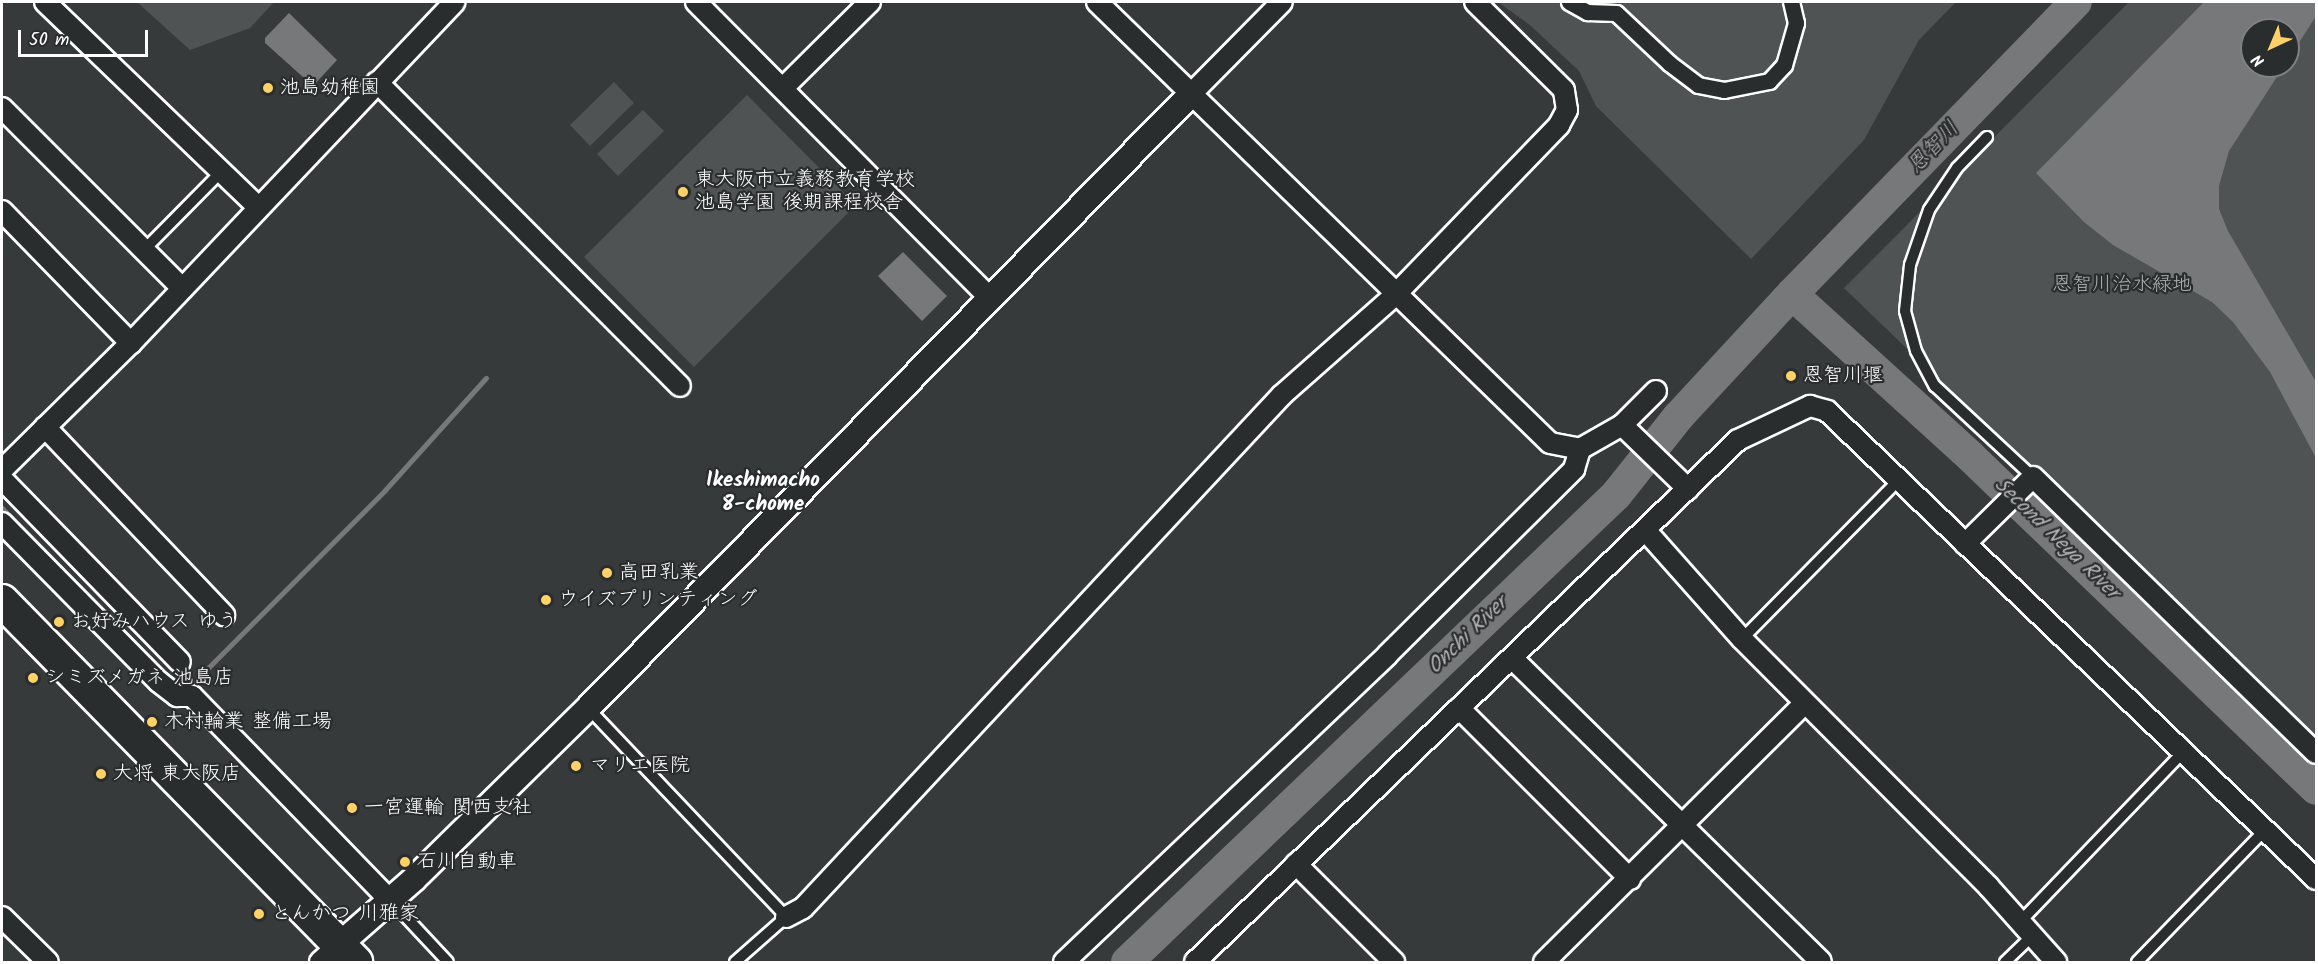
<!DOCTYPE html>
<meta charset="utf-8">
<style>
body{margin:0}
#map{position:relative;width:2318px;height:964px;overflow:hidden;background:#373a3b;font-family:Kalam,"Klee One",sans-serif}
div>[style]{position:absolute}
.green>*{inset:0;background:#505354}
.water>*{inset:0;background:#767879}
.stream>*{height:5px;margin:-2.5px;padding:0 2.5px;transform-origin:2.5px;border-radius:2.5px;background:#767879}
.river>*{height:32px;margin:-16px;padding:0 16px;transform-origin:16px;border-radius:16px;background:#767879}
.roads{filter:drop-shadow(2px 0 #fff) drop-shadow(-2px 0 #fff) drop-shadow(0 2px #fff) drop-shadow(0 -2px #fff)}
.service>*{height:10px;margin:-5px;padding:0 5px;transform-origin:5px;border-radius:5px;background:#2a2d2e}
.pedestrian>*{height:15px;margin:-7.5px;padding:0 7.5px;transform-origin:7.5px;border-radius:7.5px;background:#2a2d2e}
.minor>*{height:20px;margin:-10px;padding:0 10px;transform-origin:10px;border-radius:10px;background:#2a2d2e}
.tertiary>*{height:24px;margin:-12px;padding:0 12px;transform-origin:12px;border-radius:12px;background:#2a2d2e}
.primary>*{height:32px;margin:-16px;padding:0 16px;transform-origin:16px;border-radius:16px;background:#2a2d2e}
.dots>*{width:16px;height:16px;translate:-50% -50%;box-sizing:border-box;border:3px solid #2a2d2e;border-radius:50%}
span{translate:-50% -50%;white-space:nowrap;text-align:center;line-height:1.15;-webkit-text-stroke:4.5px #2a2d2e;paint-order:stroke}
.poi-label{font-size:20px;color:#fff}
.left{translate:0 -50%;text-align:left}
.park-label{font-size:20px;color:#b0b2b2}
.water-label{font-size:21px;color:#b4b5b5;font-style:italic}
.neighbourhood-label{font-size:21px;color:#fff;font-weight:700}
.frame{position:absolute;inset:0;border:3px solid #fff;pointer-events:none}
.north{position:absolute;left:2240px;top:18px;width:60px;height:60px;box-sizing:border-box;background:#2a2d2e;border:2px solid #7f8182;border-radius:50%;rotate:224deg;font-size:16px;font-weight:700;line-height:24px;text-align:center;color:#fff}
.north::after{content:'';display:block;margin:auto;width:21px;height:27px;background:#ffd166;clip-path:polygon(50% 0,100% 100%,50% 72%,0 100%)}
.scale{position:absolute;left:18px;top:30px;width:130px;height:27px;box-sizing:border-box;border:3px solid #fff;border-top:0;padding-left:8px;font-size:18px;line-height:21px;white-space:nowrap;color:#fff;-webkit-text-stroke:4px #2a2d2e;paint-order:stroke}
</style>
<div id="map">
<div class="green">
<div style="clip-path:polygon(137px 2px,274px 2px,250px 28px,190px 50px)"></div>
<div style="clip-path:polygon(1498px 2px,1956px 2px,1919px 40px,1864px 140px,1751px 259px,1596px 106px,1579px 71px,1531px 26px)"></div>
<div style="clip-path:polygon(evenodd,2129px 2px,2316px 2px,2316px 743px,1844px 288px,2129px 2px,2252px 30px,2288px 30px,2288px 66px,2252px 66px,2252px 30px)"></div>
<div style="clip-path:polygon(614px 82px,634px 103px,590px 146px,570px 125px)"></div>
<div style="clip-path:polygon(747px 95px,856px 205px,694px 367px,584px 257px)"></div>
<div style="clip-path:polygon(643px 110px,664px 131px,618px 176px,597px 154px)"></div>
</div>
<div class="water">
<div style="clip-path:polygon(2204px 2px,2316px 2px,2316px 16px,2288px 60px,2288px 30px,2252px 30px,2252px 66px,2284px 66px,2229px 151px,2219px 186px,2219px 209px,2228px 231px,2316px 382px,2316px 458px,2270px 372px,2233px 322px,2212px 302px,2113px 245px,2084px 222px,2036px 173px)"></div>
<div style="clip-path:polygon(289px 13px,337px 60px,313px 86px,265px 43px,265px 38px)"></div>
<div style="clip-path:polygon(903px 252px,947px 296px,922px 321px,878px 276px)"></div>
</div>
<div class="stream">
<div style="left:2px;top:508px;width:189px;rotate:45.6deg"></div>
<div style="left:184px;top:687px;width:5px"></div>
<div style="left:189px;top:687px;width:278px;rotate:-45.1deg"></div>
<div style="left:385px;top:490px;width:151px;rotate:-48deg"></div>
</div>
<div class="river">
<div style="left:1792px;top:294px;width:241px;rotate:42.3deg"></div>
<div style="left:1970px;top:456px;width:480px;rotate:43.9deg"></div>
<div style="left:1127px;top:962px;width:676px;rotate:-43.68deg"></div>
<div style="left:1616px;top:495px;width:100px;rotate:-51.5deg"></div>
<div style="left:1678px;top:417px;width:168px;rotate:-47.2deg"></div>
<div style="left:1792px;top:294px;width:407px;rotate:-45.8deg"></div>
</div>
<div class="roads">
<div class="service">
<div style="left:1987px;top:137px;width:43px;rotate:134.1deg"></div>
<div style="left:1957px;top:168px;width:50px;rotate:123.7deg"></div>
<div style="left:1929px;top:210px;width:58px;rotate:109.1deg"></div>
<div style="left:1910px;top:265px;width:46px;rotate:96.2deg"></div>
<div style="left:1905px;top:311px;width:41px;rotate:74.6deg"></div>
<div style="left:1916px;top:351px;width:40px;rotate:62deg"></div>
<div style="left:1935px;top:386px;width:134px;rotate:42.9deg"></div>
<div style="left:144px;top:250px;width:110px;rotate:-45.4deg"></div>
<div style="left:1742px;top:639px;width:223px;rotate:-45.4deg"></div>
<div style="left:588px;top:708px;width:288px;rotate:46.5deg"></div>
<div style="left:786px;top:917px;width:68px;rotate:138.6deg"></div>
<div style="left:389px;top:899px;width:86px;rotate:46.9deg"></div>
<div style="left:2020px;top:922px;width:236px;rotate:-46.2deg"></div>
<div style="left:2005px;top:962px;width:37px;rotate:-44deg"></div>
<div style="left:2137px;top:962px;width:184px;rotate:-45.9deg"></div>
</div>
<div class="pedestrian">
<div style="left:1569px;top:2px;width:21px;rotate:29deg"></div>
<div style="left:1587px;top:12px;width:29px;rotate:2deg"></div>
<div style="left:1616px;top:13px;width:73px;rotate:43.3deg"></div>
<div style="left:1669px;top:63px;width:36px;rotate:37deg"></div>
<div style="left:1698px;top:85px;width:26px;rotate:11deg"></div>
<div style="left:1724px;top:90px;width:46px;rotate:-11.3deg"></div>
<div style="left:1769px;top:81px;width:22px;rotate:-47deg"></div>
<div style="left:1784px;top:65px;width:44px;rotate:-74.1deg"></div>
<div style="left:1796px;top:23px;width:22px;rotate:-103deg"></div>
</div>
<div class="minor">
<div style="left:45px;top:2px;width:296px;rotate:43.9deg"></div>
<div style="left:696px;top:2px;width:417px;rotate:45.2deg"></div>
<div style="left:1097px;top:2px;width:632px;rotate:44.23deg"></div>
<div style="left:1550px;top:443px;width:31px;rotate:11deg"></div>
<div style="left:377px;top:82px;width:429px;rotate:45.1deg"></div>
<div style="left:784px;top:87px;width:121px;rotate:-44.7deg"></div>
<div style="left:1191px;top:94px;width:129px;rotate:-45.3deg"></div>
<div style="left:2px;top:108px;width:255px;rotate:45deg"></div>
<div style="left:2px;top:211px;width:185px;rotate:45.7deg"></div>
<div style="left:1622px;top:425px;width:92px;rotate:44.1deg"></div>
<div style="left:45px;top:427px;width:260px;rotate:46.4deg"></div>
<div style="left:2px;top:470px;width:181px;rotate:-44.6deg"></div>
<div style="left:131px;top:343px;width:470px;rotate:-46.5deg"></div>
<div style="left:2px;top:479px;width:255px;rotate:45.8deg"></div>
<div style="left:2px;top:523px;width:223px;rotate:45.4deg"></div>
<div style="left:159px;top:682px;width:23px;rotate:38deg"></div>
<div style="left:177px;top:696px;width:15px"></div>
<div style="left:192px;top:696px;width:283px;rotate:45.9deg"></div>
<div style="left:1646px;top:531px;width:144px;rotate:48.4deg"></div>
<div style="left:1742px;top:639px;width:350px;rotate:45.1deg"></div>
<div style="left:1989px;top:887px;width:101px;rotate:48.2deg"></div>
<div style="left:1965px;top:544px;width:95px;rotate:-44.6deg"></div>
<div style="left:2033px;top:477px;width:395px;rotate:44.3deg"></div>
<div style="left:1512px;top:658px;width:433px;rotate:44.5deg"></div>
<div style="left:1459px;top:708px;width:242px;rotate:45deg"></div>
<div style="left:1296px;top:864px;width:139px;rotate:45deg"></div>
<div style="left:2px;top:917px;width:64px;rotate:44.4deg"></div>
<div style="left:786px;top:917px;width:19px;rotate:-28deg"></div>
<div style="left:803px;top:908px;width:702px;rotate:-46.96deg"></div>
<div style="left:1282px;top:395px;width:152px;rotate:-41.5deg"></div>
<div style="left:1396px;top:294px;width:235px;rotate:-46deg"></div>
<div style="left:1559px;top:125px;width:17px;rotate:-62deg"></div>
<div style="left:1567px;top:110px;width:20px;rotate:-99deg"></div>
<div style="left:1564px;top:90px;width:125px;rotate:-135.3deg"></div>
<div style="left:320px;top:962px;width:25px;rotate:-42deg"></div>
<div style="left:1064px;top:962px;width:446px;rotate:-43.5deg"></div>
<div style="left:1387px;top:655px;width:264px;rotate:-44.8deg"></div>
<div style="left:1574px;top:469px;width:21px;rotate:-73deg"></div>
<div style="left:1580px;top:449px;width:48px;rotate:-29.7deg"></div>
<div style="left:1622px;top:425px;width:48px;rotate:-45deg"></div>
<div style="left:1195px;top:962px;width:753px;rotate:-43.87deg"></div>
<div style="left:1738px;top:440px;width:80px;rotate:-25.3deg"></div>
<div style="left:1810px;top:406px;width:18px;rotate:16deg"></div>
<div style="left:1827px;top:411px;width:677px;rotate:43.74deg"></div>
<div style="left:1544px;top:962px;width:366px;rotate:-44.8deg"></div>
</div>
<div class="tertiary">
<div style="left:339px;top:945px;width:100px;rotate:-41.3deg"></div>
<div style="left:414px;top:879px;width:244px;rotate:-44.5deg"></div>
<div style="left:588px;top:708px;width:861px;rotate:-45.52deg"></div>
</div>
<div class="primary">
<div style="left:2px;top:601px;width:506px;rotate:45.56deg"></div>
</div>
</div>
<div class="dots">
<div style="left:268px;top:88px;background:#ffd166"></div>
<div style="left:683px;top:192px;background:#ffd166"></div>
<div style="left:1791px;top:376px;background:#ffd166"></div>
<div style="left:607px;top:573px;background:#ffd166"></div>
<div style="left:546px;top:600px;background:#ffd166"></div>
<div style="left:59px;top:622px;background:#ffd166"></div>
<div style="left:33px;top:678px;background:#ffd166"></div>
<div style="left:152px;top:722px;background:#ffd166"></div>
<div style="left:576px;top:766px;background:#ffd166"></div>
<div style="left:101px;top:774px;background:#ffd166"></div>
<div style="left:352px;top:808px;background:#ffd166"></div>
<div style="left:405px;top:862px;background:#ffd166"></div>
<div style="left:259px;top:914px;background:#ffd166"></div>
</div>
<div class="poi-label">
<span class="left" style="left:280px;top:88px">池島幼稚園</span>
<span class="left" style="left:695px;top:192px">東大阪市立義務教育学校<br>池島学園 後期課程校舎</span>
<span class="left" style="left:1803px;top:376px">恩智川堰</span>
<span class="left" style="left:619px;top:573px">高田乳業</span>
<span class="left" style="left:558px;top:600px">ウイズプリンティング</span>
<span class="left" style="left:71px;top:622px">お好みハウス ゆう</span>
<span class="left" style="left:45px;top:678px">シミズメガネ 池島店</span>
<span class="left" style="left:164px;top:722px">木村輪業 整備工場</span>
<span class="left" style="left:590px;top:766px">マリエ医院</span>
<span class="left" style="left:113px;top:774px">大将 東大阪店</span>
<span class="left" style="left:364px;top:808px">一宮運輸 関西支社</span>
<span class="left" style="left:417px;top:862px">石川自動車</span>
<span class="left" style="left:271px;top:914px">とんかつ 川雅家</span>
</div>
<div class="park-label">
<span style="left:2122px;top:285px">恩智川治水緑地</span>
</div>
<div class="water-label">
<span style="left:1934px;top:148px;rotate:-46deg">恩智川</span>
<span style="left:2056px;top:539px;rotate:44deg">Second Neya River</span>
<span style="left:1468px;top:636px;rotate:-44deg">Onchi River</span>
</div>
<div class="neighbourhood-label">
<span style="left:763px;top:493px">Ikeshimacho<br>8-chome</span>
</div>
<div class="frame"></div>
<div class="north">N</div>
<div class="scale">50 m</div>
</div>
